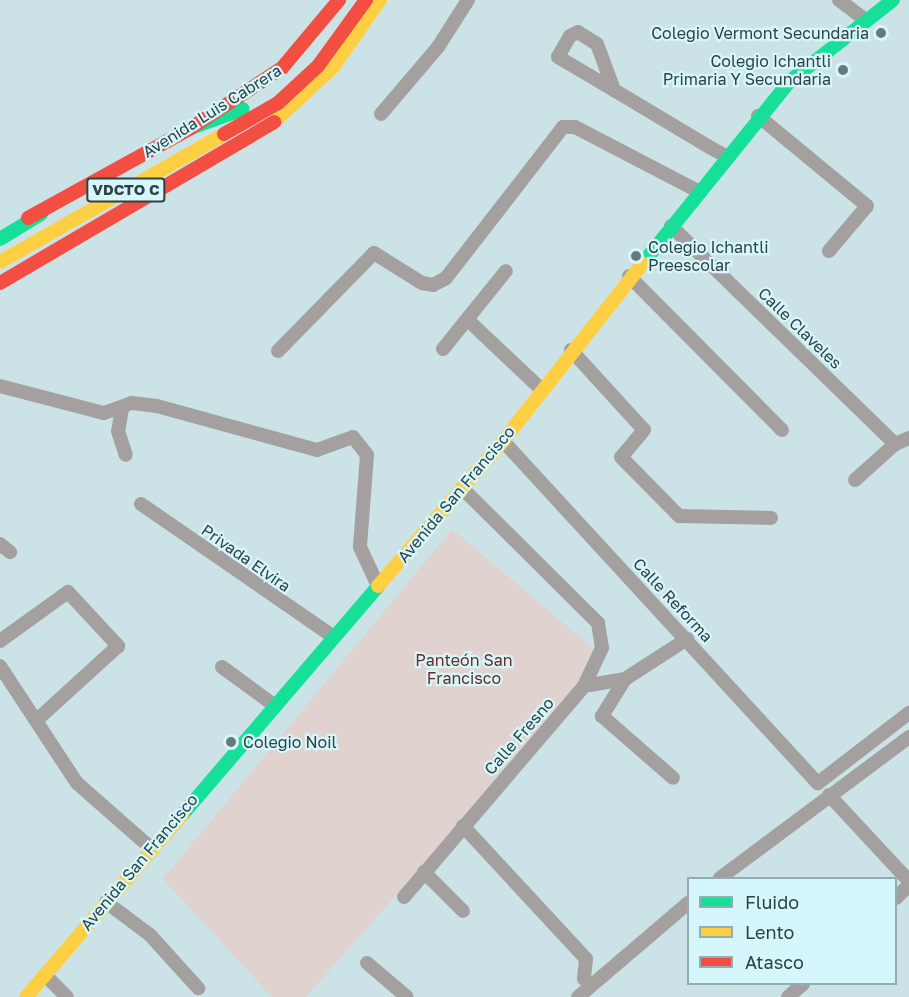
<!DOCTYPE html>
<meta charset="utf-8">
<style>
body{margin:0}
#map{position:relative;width:909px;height:997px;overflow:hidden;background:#cbe3e7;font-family:"Golos Text",sans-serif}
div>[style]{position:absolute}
.green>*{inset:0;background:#e0d2cf}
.street>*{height:14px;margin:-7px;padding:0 7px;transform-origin:7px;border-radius:7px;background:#a5a0a0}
.fast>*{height:14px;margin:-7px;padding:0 7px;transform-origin:7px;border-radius:7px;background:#16e098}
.slow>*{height:14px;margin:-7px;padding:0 7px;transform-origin:7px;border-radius:7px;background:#ffcf43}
.jam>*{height:14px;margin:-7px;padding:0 7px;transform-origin:7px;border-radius:7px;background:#f24e42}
.dots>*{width:16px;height:16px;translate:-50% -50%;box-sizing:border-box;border:3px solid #d5f7fc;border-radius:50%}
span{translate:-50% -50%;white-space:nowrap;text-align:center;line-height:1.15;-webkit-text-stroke:4.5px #d5f7fc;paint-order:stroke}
.shield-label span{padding:2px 4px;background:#d5f7fc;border:2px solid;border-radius:4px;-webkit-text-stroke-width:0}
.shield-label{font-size:15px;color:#2f4143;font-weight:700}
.poi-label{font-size:16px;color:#2f4143}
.right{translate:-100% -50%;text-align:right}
.left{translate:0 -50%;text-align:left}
.street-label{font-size:16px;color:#2f4143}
.park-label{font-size:16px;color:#6d2a22}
.legend{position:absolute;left:687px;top:877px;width:210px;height:108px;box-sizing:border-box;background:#d5f7fc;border:2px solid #93aeb2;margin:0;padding:8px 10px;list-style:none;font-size:18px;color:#2f4143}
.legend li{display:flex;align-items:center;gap:12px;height:30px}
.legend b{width:30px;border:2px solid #93aeb2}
</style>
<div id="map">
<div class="green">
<div style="clip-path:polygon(452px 529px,588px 644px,599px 656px,594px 671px,306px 997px,272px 997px,163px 879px)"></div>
</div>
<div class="street">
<div style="left:839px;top:0;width:34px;rotate:37deg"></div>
<div style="left:614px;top:90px;width:49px;rotate:-110.3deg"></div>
<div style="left:597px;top:44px;width:22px;rotate:-148deg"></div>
<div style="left:578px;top:32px;width:9px;rotate:153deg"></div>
<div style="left:570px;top:36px;width:24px;rotate:120deg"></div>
<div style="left:558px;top:57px;width:65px;rotate:30.5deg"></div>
<div style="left:614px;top:90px;width:113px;rotate:30.9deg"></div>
<div style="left:711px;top:148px;width:18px;rotate:29deg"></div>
<div style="left:381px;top:114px;width:88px;rotate:-49.6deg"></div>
<div style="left:438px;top:47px;width:56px;rotate:-57.4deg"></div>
<div style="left:758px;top:116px;width:141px;rotate:39.5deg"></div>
<div style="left:867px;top:206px;width:59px;rotate:130.2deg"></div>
<div style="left:671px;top:226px;width:313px;rotate:44.2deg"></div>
<div style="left:629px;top:276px;width:217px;rotate:45.2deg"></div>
<div style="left:469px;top:321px;width:100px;rotate:43.4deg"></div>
<div style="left:443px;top:349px;width:100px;rotate:-51.1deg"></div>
<div style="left:571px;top:350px;width:108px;rotate:47.6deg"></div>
<div style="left:644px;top:430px;width:35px;rotate:130deg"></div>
<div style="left:621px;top:457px;width:83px;rotate:45.5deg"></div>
<div style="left:679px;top:516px;width:92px;rotate:1.2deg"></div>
<div style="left:278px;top:351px;width:137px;rotate:-45.6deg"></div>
<div style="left:374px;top:253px;width:57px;rotate:32deg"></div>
<div style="left:422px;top:283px;width:11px;rotate:10deg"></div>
<div style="left:433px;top:285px;width:15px;rotate:-28deg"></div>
<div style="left:446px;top:278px;width:191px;rotate:-52.2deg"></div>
<div style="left:563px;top:127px;width:12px"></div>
<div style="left:575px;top:127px;width:141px;rotate:27.5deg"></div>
<div style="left:0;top:386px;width:107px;rotate:14.6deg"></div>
<div style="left:104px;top:413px;width:30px;rotate:-20deg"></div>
<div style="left:132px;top:403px;width:25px;rotate:7deg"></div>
<div style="left:157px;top:406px;width:166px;rotate:15.4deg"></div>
<div style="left:317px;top:450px;width:38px;rotate:-20deg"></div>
<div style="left:353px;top:437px;width:23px;rotate:52deg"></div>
<div style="left:367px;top:455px;width:92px;rotate:94.4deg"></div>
<div style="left:360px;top:547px;width:43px;rotate:65.2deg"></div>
<div style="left:122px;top:409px;width:22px;rotate:100deg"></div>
<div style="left:118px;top:431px;width:25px;rotate:72deg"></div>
<div style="left:503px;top:441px;width:465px;rotate:47.4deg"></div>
<div style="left:818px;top:783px;width:115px;rotate:-37.6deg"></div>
<div style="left:855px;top:480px;width:54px;rotate:-42deg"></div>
<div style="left:895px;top:444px;width:15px;rotate:-23deg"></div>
<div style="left:462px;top:488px;width:192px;rotate:44.8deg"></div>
<div style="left:598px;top:623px;width:25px;rotate:81deg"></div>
<div style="left:602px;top:648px;width:42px;rotate:115.3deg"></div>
<div style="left:141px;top:504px;width:234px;rotate:34.6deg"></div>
<div style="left:0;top:544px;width:13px;rotate:39deg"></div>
<div style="left:0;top:641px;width:84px;rotate:-35.8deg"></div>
<div style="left:68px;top:592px;width:74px;rotate:47.2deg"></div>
<div style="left:118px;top:646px;width:110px;rotate:137.6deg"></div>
<div style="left:0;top:666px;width:140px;rotate:56.7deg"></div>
<div style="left:77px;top:783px;width:98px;rotate:41.3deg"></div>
<div style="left:222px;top:667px;width:64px;rotate:36.2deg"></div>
<div style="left:625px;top:679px;width:44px;rotate:121.9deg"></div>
<div style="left:602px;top:716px;width:94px;rotate:41.1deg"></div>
<div style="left:829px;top:795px;width:117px;rotate:47.1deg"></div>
<div style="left:463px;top:826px;width:181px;rotate:47.2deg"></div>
<div style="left:586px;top:959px;width:20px;rotate:96deg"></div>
<div style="left:424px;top:872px;width:55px;rotate:45deg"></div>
<div style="left:720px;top:878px;width:236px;rotate:-36.7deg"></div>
<div style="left:404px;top:897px;width:277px;rotate:-49.5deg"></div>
<div style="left:584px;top:686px;width:42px;rotate:-9.7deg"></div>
<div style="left:625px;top:679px;width:74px;rotate:-32.8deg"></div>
<div style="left:896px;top:898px;width:18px;rotate:-45deg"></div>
<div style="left:106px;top:902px;width:55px;rotate:36.9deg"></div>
<div style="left:150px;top:935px;width:72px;rotate:47.8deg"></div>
<div style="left:367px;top:963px;width:52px;rotate:40.4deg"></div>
<div style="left:45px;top:975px;width:31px;rotate:45deg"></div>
<div style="left:578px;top:997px;width:145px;rotate:-40.5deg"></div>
<div style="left:788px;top:997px;width:20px;rotate:-41deg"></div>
</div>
<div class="fast">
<div style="left:191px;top:128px;width:55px;rotate:-20.1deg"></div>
<div style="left:0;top:239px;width:48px;rotate:-31.4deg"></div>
<div style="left:643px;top:263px;width:234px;rotate:-51.1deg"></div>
<div style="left:790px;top:81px;width:131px;rotate:-38.2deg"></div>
<div style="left:182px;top:815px;width:301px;rotate:-49.4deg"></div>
</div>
<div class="slow">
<div style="left:274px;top:122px;width:81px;rotate:-43deg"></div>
<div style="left:333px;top:67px;width:82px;rotate:-55deg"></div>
<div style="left:0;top:262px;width:258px;rotate:-29.7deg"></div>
<div style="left:378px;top:586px;width:191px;rotate:-49.2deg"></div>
<div style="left:503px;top:441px;width:226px;rotate:-51.8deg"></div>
<div style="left:26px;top:997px;width:240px;rotate:-49.4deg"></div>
</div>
<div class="jam">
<div style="left:224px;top:134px;width:62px;rotate:-29.9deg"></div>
<div style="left:278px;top:103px;width:54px;rotate:-42.8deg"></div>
<div style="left:318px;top:66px;width:82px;rotate:-54deg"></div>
<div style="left:28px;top:218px;width:186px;rotate:-28.9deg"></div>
<div style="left:191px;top:128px;width:109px;rotate:-33.4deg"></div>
<div style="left:282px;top:68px;width:89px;rotate:-50deg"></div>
<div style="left:0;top:283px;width:318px;rotate:-30.4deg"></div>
</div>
<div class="dots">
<div style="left:881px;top:33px;background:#667a7c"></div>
<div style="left:843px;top:70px;background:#667a7c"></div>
<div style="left:636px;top:256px;background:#667a7c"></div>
<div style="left:231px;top:742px;background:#667a7c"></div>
</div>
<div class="shield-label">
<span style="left:126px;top:190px">VDCTO C</span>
</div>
<div class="poi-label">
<span class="right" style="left:869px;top:33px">Colegio Vermont Secundaria</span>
<span class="right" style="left:831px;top:70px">Colegio Ichantli<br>Primaria Y Secundaria</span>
<span class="left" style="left:648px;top:256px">Colegio Ichantli<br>Preescolar</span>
<span class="left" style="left:243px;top:742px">Colegio Noil</span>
</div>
<div class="street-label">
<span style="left:212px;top:111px;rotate:-32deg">Avenida Luis Cabrera</span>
<span style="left:800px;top:328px;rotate:44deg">Calle Claveles</span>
<span style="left:456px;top:494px;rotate:-50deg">Avenida San Francisco</span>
<span style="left:246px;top:558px;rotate:35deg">Privada Elvira</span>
<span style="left:673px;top:600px;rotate:47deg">Calle Reforma</span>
<span style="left:519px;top:736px;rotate:-49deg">Calle Fresno</span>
<span style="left:139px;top:862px;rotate:-50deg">Avenida San Francisco</span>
</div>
<div class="park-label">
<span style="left:464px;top:669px">Panteón San<br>Francisco</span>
</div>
<ul class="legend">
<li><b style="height:8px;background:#16e098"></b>Fluido</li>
<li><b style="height:8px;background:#ffcf43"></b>Lento</li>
<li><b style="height:8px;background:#f24e42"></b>Atasco</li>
</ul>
</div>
